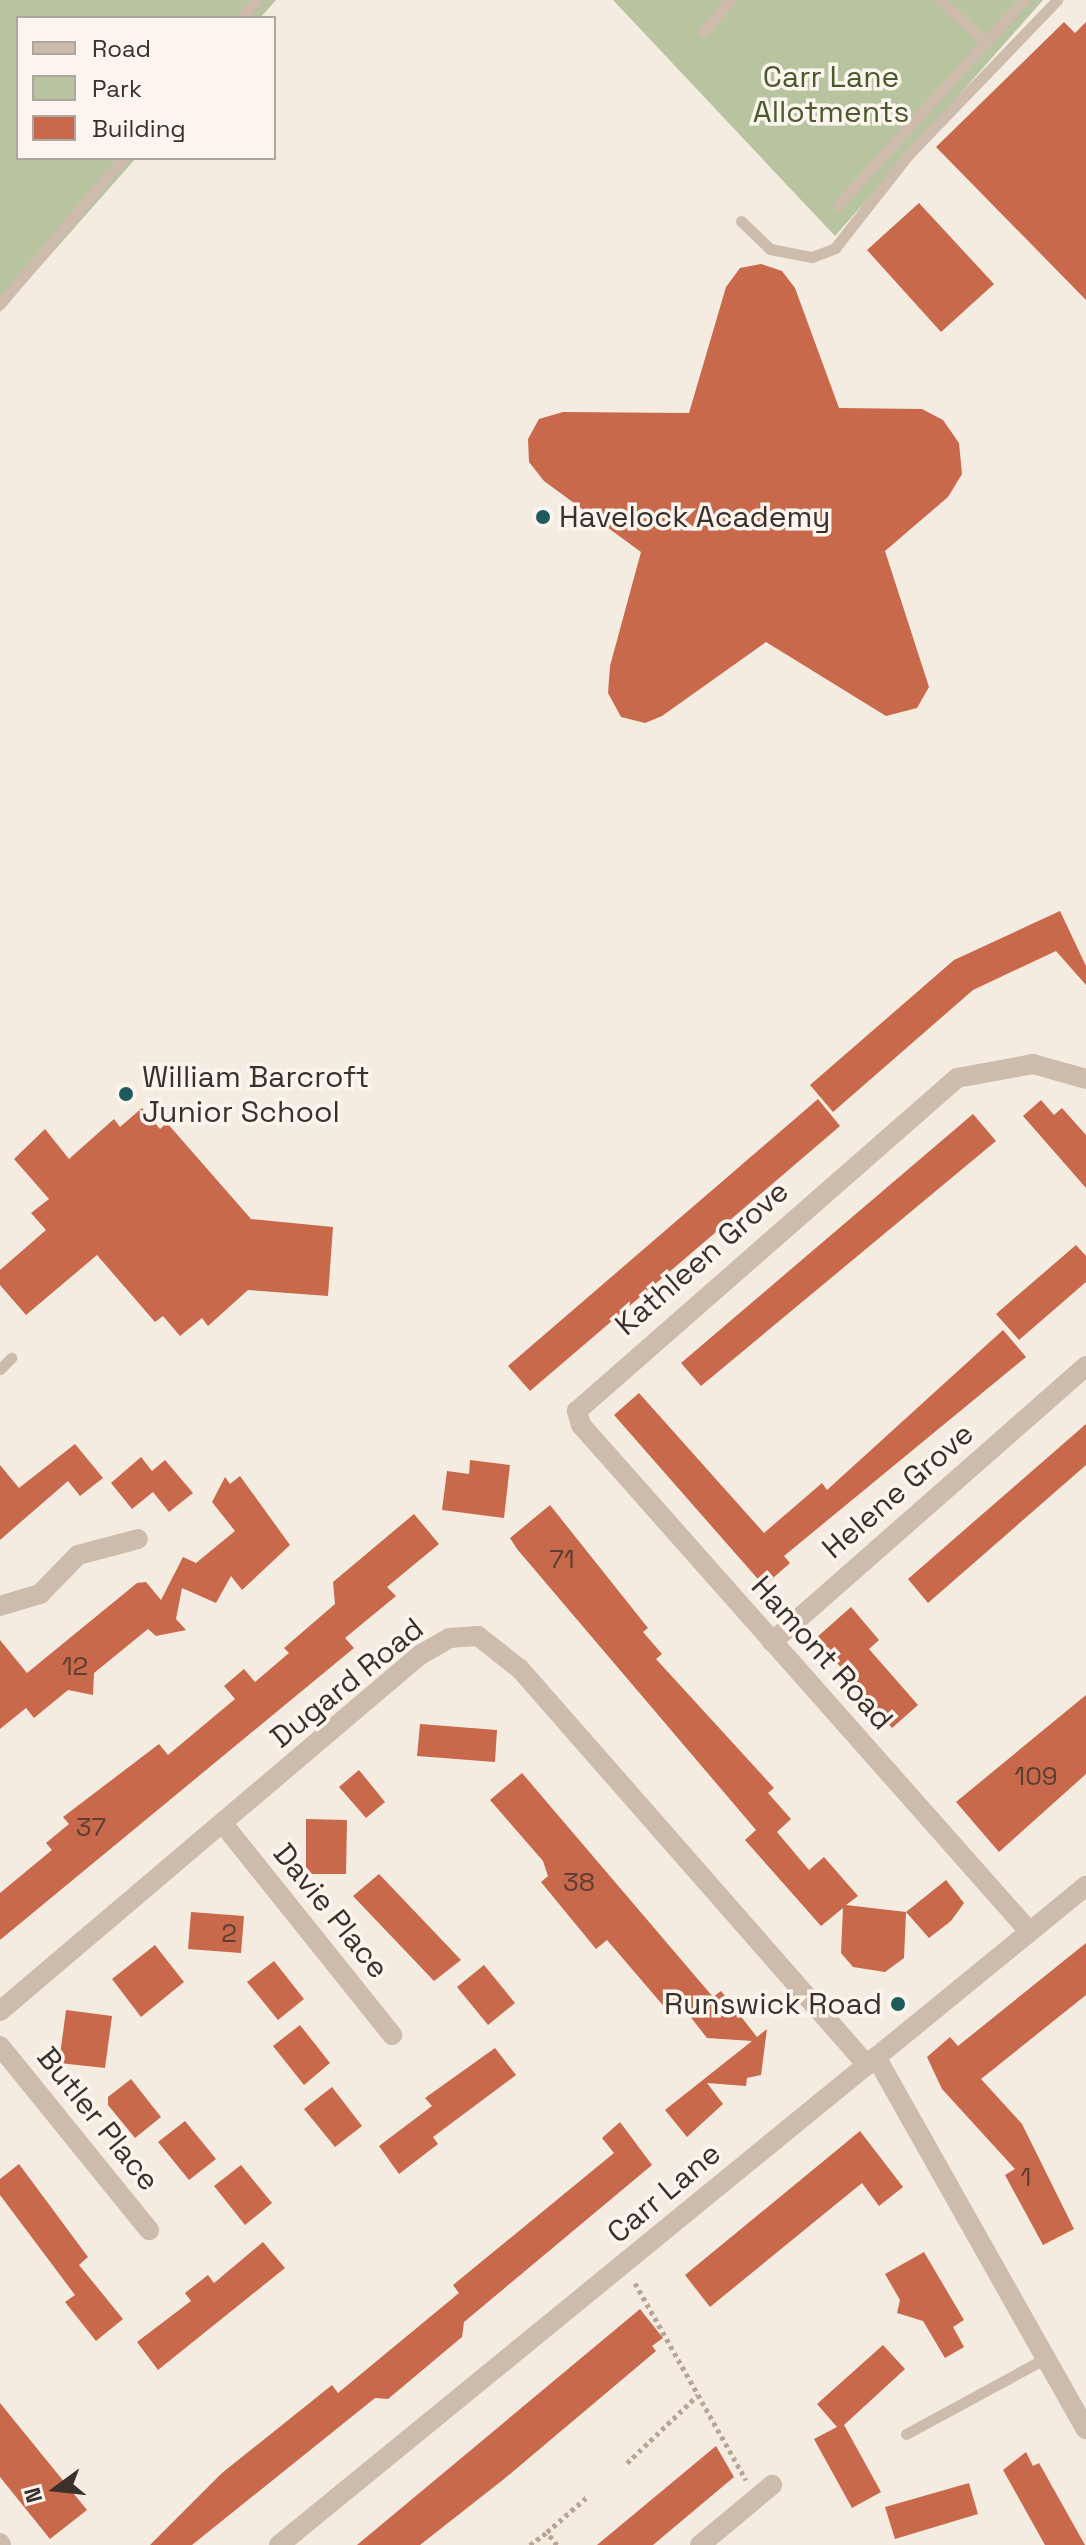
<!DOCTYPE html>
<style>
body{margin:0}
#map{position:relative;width:1086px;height:2545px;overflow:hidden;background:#f4ebe1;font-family:"Space Grotesk",sans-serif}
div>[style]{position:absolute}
.green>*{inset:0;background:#b8c4a0}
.building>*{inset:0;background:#c8694b}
.path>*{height:5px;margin-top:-2.5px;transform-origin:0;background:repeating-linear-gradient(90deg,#b9a596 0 4px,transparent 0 8px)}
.service>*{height:11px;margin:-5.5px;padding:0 5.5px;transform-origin:5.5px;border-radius:5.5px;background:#cdbbac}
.minor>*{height:20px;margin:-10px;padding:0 10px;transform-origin:10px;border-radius:10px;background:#cdbbac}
.tertiary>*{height:20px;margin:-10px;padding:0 10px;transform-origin:10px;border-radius:10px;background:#cdbbac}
.dots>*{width:22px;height:22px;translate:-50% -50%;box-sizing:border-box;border:4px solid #fbf5ee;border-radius:50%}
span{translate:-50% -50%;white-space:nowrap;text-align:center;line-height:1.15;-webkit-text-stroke:7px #fbf5ee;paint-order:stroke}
.number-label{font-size:26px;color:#5e3e33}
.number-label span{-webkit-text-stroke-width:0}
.park-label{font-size:30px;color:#4a5a2e}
.poi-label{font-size:30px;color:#3b302b}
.left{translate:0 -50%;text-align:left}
.right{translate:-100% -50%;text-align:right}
.street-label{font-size:30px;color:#3b302b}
.legend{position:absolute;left:16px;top:16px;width:260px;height:144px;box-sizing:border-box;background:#fbf5ee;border:2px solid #aea6a0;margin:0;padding:10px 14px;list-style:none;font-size:24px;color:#3b302b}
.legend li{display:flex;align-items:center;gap:16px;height:40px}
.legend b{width:40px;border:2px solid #aea6a0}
.north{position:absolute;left:16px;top:2449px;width:80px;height:80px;-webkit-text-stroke:6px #fbf5ee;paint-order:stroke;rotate:255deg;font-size:22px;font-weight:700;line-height:32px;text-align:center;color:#3b302b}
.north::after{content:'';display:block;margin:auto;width:28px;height:36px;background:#3b302b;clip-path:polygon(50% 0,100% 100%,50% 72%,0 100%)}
</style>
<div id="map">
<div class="green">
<div style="clip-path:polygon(0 0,276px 0,260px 18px,18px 18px,18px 158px,136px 158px,0 312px)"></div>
<div style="clip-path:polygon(613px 0,1043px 0,835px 236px)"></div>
</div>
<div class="building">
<div style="clip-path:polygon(1064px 22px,1075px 33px,1086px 22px,1086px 300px,936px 147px)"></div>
<div style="clip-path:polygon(919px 203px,994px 284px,941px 332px,867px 250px)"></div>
<div style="clip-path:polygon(761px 264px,782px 271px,795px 288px,839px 408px,922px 409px,943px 420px,959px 443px,962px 474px,948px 497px,885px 551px,929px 687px,917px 708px,886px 716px,766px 642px,662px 716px,645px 723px,621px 717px,608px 693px,610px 666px,641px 552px,544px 481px,529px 462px,528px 439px,539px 419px,563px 412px,689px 413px,726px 287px,740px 268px)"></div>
<div style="clip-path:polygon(1060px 911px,1086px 966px,1086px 985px,1056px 951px,973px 990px,833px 1112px,810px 1085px,954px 960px)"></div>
<div style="clip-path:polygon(818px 1099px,840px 1126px,530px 1391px,508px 1366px)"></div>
<div style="clip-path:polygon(1041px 1100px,1054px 1115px,1062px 1108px,1086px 1135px,1086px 1188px,1023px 1116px)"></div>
<div style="clip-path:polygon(142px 1108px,160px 1129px,167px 1123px,251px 1219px,333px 1227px,328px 1296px,248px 1290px,208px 1326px,202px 1318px,180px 1336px,163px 1316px,155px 1322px,97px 1255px,26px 1315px,0 1285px,0 1270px,46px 1230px,31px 1213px,49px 1199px,14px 1159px,45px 1129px,69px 1159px,114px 1119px,120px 1127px)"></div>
<div style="clip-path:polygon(973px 1114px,996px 1141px,701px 1386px,681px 1363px)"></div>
<div style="clip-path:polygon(1076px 1245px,1086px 1256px,1086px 1282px,1019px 1340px,996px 1314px)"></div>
<div style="clip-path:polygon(1003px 1330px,1026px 1357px,784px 1556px,790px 1563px,764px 1586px,614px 1415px,639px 1393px,764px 1533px,822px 1483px,827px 1490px)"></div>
<div style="clip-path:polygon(1086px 1424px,1086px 1465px,928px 1603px,908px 1579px)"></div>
<div style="clip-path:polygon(75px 1444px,103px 1478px,80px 1496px,68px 1481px,0 1540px,0 1465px,19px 1488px)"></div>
<div style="clip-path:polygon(141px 1457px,152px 1471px,165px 1460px,193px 1493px,169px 1512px,153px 1492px,132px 1509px,111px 1483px)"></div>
<div style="clip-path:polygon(470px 1460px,510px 1465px,504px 1518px,442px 1510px,447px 1471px,469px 1474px)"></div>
<div style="clip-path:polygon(240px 1476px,290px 1545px,242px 1590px,231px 1576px,216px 1603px,182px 1588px,176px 1619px,186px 1630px,156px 1636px,148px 1629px,94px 1673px,93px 1695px,68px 1690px,34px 1718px,26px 1708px,0 1729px,0 1640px,27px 1673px,137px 1583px,146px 1582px,161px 1600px,183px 1557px,196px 1563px,235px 1531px,212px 1502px,225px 1477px,230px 1484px)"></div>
<div style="clip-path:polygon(550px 1505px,648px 1628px,643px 1632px,662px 1654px,656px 1659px,774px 1788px,768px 1793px,791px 1819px,777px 1832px,809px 1870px,824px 1857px,858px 1896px,846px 1905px,906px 1912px,946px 1880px,964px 1903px,951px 1921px,929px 1938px,906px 1912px,904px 1958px,885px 1972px,853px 1967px,841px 1953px,843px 1908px,821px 1926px,745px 1840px,756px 1830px,517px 1549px,510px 1538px)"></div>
<div style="clip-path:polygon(414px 1514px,439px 1544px,387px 1587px,396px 1596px,345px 1638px,354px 1648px,0 1940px,0 1893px,52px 1850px,46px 1843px,69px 1824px,63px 1817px,159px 1744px,168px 1755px,235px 1699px,224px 1686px,244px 1669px,255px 1682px,289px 1653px,284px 1648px,335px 1604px,333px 1582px)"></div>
<div style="clip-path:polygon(851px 1607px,879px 1640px,869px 1649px,918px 1705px,892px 1728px,816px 1638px)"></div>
<div style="clip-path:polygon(1086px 1695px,1086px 1774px,999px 1852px,956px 1802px)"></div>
<div style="clip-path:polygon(420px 1724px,497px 1730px,495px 1762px,417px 1756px)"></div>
<div style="clip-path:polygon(359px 1770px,385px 1802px,366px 1818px,339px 1787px)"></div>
<div style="clip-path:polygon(522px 1773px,713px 1997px,721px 1991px,757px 2037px,767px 2029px,761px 2075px,747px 2078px,746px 2086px,707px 2083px,723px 2104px,687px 2137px,665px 2110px,752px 2041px,707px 2038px,678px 2001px,667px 2010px,607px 1940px,596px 1949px,541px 1882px,548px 1876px,543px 1861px,490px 1800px)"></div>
<div style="clip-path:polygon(306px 1819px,347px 1820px,346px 1874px,306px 1874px)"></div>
<div style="clip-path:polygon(379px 1874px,461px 1960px,434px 1981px,353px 1896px)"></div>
<div style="clip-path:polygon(191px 1912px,244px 1916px,241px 1953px,188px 1949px)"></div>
<div style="clip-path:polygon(1086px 1943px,1086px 1995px,981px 2079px,1022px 2124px,1074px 2229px,1043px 2245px,1005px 2175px,1015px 2169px,942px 2089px,927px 2057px,950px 2037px,958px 2046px)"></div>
<div style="clip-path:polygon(155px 1945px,184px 1982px,141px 2017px,112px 1979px)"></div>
<div style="clip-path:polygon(274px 1961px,304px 1999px,278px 2020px,247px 1982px)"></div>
<div style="clip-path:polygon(484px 1965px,515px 2003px,488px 2025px,457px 1987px)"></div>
<div style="clip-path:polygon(66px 2010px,112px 2016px,105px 2068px,59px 2063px)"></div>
<div style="clip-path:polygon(300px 2025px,330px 2063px,304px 2085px,273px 2046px)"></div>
<div style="clip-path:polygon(495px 2048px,516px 2075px,433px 2137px,438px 2144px,399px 2174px,379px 2146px,432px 2106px,425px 2098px)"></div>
<div style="clip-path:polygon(131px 2079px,161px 2117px,135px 2138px,108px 2105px,108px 2097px)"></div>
<div style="clip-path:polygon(332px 2087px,362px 2126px,335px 2147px,304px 2109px)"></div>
<div style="clip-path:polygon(185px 2121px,216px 2159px,189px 2180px,158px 2142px)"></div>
<div style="clip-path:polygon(620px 2122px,652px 2165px,464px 2322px,462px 2337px,388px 2399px,375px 2398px,192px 2545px,150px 2545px,222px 2473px,332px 2385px,338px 2393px,459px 2293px,453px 2285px,614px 2153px,602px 2138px)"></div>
<div style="clip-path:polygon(860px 2131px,903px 2187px,879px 2206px,862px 2183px,710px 2307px,685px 2275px)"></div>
<div style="clip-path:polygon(19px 2164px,88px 2257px,79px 2265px,123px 2319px,96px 2341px,65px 2302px,75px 2295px,0 2195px,0 2179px)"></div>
<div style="clip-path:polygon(241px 2165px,272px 2203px,245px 2225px,214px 2186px)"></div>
<div style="clip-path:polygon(263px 2242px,285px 2268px,158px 2370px,137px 2342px,191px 2301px,185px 2293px,208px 2275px,214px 2283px)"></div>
<div style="clip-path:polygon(924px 2252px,964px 2320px,953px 2327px,964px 2347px,945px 2358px,923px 2321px,897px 2313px,900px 2300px,885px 2274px)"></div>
<div style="clip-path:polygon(640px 2309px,663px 2338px,652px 2346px,656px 2351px,504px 2479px,420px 2545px,357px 2545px)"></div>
<div style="clip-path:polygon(883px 2345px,905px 2369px,844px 2425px,881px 2492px,852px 2508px,814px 2439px,837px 2427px,817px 2404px)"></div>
<div style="clip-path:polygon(0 2403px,87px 2510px,50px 2539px,0 2477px)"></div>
<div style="clip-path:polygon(716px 2446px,734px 2477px,678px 2524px,653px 2545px,597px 2545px)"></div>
<div style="clip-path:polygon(1026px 2452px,1033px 2466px,1039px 2463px,1085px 2545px,1045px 2545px,1003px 2470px)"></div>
<div style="clip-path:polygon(969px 2483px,978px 2514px,895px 2539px,885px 2507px)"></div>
</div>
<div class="path">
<div style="left:635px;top:2283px;width:226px;rotate:60.6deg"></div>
<div style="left:627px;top:2463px;width:98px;rotate:-43.8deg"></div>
<div style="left:530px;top:2545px;width:21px;rotate:-37deg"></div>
<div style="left:557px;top:2545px;width:16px;rotate:-128deg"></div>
<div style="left:547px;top:2532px;width:53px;rotate:-41.2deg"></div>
</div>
<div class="service">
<div style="left:940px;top:0;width:62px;rotate:42.4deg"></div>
<div style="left:241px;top:18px;width:23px;rotate:-50deg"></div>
<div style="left:703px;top:32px;width:43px;rotate:-48.8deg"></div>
<div style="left:838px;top:205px;width:277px;rotate:-47.8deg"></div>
<div style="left:741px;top:221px;width:40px;rotate:44deg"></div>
<div style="left:770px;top:249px;width:43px;rotate:10.8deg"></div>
<div style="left:812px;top:257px;width:25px;rotate:-21deg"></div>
<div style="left:835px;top:248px;width:120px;rotate:-51.8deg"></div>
<div style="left:909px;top:154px;width:214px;rotate:-46.1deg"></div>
<div style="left:0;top:304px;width:191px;rotate:-49.9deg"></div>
<div style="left:0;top:1369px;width:16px;rotate:-45deg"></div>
<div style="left:906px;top:2434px;width:159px;rotate:-28.5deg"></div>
</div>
<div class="minor">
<div style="left:0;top:1606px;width:42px;rotate:-16.7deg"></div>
<div style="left:40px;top:1594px;width:54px;rotate:-45.7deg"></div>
<div style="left:78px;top:1555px;width:62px;rotate:-14.9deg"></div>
<div style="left:772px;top:1642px;width:418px;rotate:-41.3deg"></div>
<div style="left:224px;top:1825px;width:269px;rotate:51.3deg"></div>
<div style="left:1029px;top:1931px;width:676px;rotate:-131.52deg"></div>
<div style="left:581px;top:1425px;width:15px;rotate:-106deg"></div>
<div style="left:577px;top:1411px;width:505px;rotate:-41.23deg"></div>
<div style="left:957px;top:1078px;width:77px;rotate:-10.4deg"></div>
<div style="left:1033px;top:1064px;width:55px;rotate:15.8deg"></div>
<div style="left:0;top:2011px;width:551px;rotate:-40.29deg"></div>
<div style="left:420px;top:1655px;width:34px;rotate:-30deg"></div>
<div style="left:449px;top:1638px;width:29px;rotate:-4deg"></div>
<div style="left:478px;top:1636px;width:53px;rotate:38.2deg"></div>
<div style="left:520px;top:1669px;width:527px;rotate:48.77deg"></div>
<div style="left:0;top:2046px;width:237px;rotate:51deg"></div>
<div style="left:876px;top:2057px;width:427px;rotate:60.6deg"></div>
<div style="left:0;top:2543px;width:2px;rotate:63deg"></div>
<div style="left:700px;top:2545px;width:94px;rotate:-39.8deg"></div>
</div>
<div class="tertiary">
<div style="left:279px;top:2545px;width:1042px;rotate:-39.24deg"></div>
</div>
<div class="dots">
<div style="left:543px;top:517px;background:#1f5a5e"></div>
<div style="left:126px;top:1094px;background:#1f5a5e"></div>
<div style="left:898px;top:2004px;background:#1f5a5e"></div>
</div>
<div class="number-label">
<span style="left:562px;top:1560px">71</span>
<span style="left:75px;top:1667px">12</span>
<span style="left:1036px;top:1777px">109</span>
<span style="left:91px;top:1828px">37</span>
<span style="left:579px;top:1883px">38</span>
<span style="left:229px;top:1934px">2</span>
<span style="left:1026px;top:2178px">1</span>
</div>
<div class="park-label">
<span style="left:831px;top:94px">Carr Lane<br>Allotments</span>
</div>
<div class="poi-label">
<span class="left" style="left:559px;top:517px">Havelock Academy</span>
<span class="left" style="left:142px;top:1094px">William Barcroft<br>Junior School</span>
<span class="right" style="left:882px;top:2004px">Runswick Road</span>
</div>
<div class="street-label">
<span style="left:702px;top:1258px;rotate:-41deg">Kathleen Grove</span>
<span style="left:898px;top:1491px;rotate:-41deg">Helene Grove</span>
<span style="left:822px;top:1653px;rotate:48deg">Hamont Road</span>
<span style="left:347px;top:1683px;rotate:-39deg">Dugard Road</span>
<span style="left:331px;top:1911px;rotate:51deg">Davie Place</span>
<span style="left:98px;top:2119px;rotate:51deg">Butler Place</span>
<span style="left:664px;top:2193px;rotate:-40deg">Carr Lane</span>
</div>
<ul class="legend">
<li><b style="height:10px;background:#cdbbac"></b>Road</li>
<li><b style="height:22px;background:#b8c4a0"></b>Park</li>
<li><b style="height:22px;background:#c8694b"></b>Building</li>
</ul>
<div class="north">N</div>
</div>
